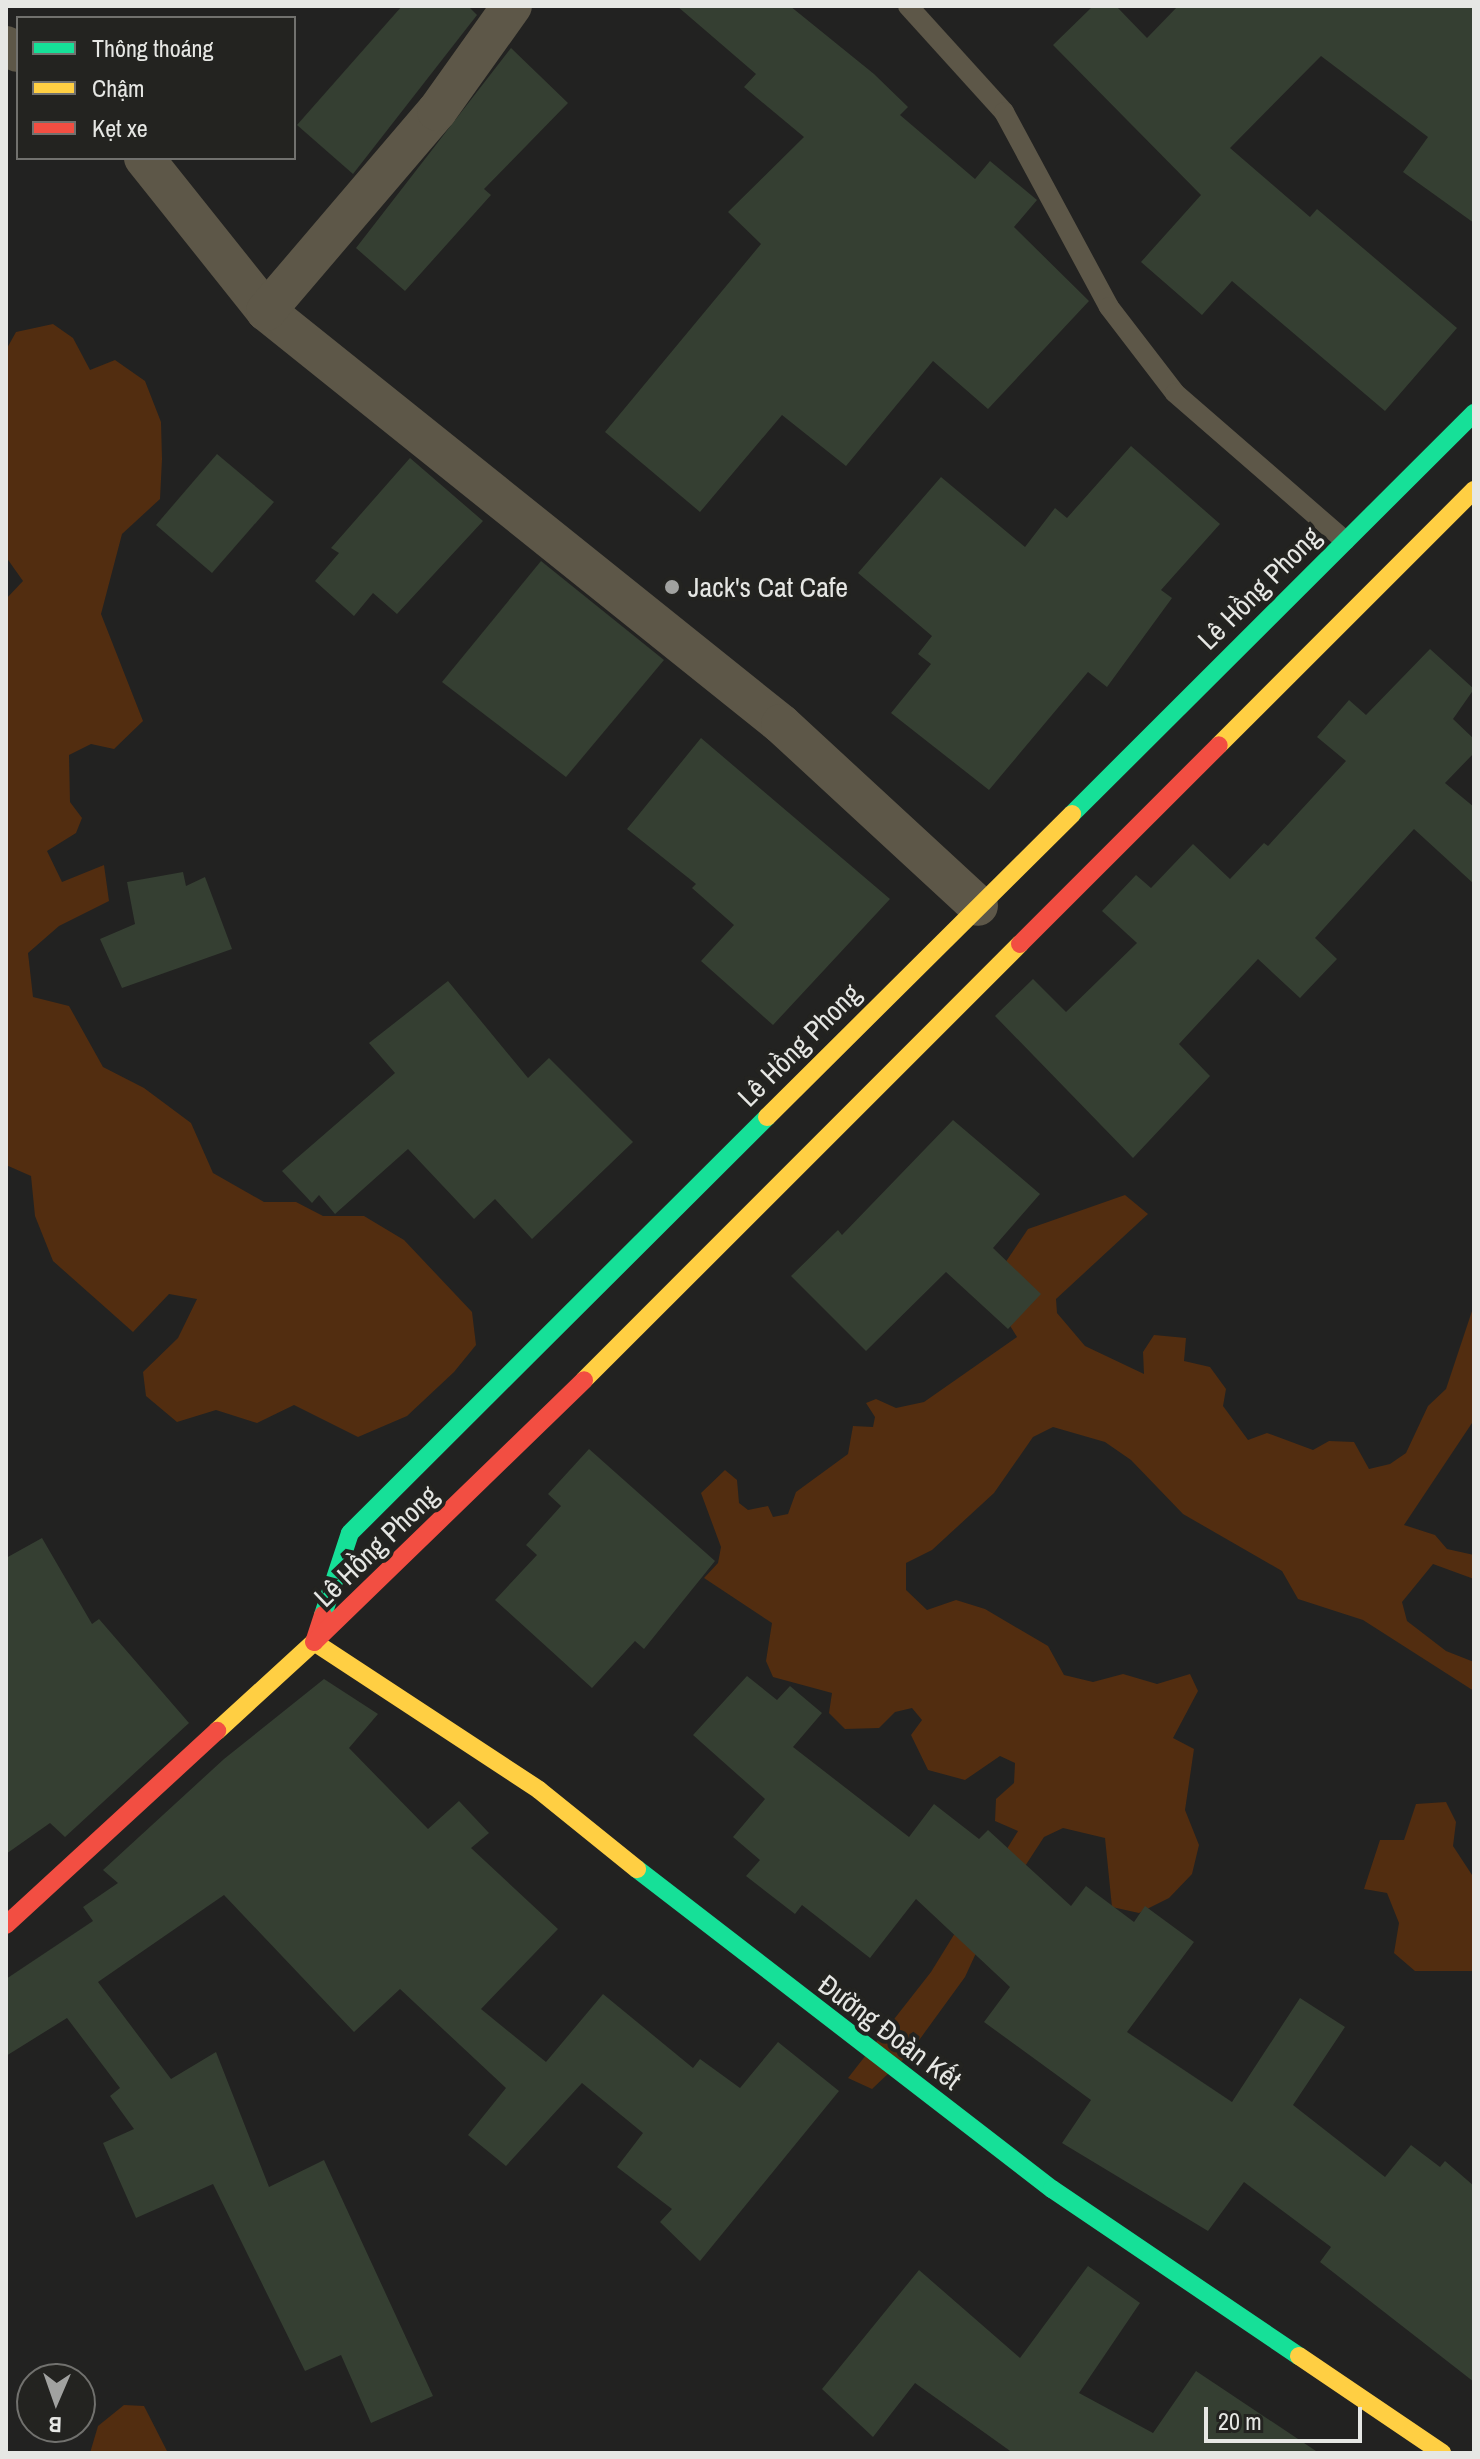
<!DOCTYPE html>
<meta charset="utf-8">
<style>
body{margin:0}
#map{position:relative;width:1480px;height:2459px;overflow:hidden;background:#222221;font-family:"Archivo Narrow",sans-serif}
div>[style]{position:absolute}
.green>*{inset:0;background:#522d10}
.building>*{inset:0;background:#353f32}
.lane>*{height:20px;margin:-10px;padding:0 10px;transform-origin:10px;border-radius:10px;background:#5d5748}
.street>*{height:40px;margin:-20px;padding:0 20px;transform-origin:20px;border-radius:20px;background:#5d5748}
.fast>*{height:18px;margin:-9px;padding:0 9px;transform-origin:9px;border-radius:9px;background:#16e098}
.slow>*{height:18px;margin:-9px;padding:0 9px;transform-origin:9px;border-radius:9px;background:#ffcf43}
.jam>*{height:18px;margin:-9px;padding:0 9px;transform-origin:9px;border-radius:9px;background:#f24e42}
.dots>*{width:22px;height:22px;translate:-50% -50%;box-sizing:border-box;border:4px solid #232320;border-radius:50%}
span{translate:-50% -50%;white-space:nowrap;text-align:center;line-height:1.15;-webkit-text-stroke:8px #232320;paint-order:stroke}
.poi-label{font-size:28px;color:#e6e7e4}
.left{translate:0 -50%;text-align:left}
.street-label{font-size:28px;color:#e6e7e4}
.frame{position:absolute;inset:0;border:8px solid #e6e7e4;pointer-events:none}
.legend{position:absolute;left:16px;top:16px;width:280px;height:144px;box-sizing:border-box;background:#232320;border:2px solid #71716e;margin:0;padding:10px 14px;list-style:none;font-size:24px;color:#e6e7e4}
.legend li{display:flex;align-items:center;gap:16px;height:40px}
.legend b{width:40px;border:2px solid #71716e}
.north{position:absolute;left:16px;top:2363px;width:80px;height:80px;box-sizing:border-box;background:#232320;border:2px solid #71716e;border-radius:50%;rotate:182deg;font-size:22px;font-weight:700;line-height:32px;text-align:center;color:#e6e7e4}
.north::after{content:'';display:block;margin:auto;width:28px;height:36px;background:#a1a2a0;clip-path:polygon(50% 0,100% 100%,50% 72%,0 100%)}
.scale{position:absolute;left:1204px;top:2407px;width:158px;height:36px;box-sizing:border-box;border:4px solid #e6e7e4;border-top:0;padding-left:10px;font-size:24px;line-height:28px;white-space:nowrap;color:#e6e7e4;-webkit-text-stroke:6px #232320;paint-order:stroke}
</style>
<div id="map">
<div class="green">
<div style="clip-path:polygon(53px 324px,73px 338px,90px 370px,115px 360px,145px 381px,161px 422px,162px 459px,160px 499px,122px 534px,101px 614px,143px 721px,114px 749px,91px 744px,69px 755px,70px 802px,82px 818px,76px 833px,47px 851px,62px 882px,104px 865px,109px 901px,59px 926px,28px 953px,33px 997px,69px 1006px,103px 1067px,144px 1088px,191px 1123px,213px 1173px,264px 1202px,296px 1202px,323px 1216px,364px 1216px,404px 1240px,472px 1312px,476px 1345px,454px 1372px,407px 1416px,358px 1437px,294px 1405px,257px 1423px,216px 1410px,177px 1422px,146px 1396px,143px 1372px,178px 1338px,197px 1299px,169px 1294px,133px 1332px,53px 1261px,35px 1216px,31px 1176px,6px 1165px,6px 599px,23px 581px,6px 557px,6px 350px,16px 332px)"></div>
<div style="clip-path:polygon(1125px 1195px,1148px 1214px,1056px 1299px,1057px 1313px,1085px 1346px,1144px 1374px,1143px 1352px,1154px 1335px,1186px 1338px,1184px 1361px,1210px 1367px,1226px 1389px,1223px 1406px,1248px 1440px,1267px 1433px,1313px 1450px,1329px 1441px,1354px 1442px,1369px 1469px,1390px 1464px,1406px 1453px,1428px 1406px,1446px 1389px,1474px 1305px,1474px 1420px,1404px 1525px,1435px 1535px,1447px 1549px,1474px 1555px,1474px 1579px,1433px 1564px,1402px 1602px,1407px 1621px,1446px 1651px,1474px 1662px,1474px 1691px,1363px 1620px,1298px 1599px,1282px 1571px,1183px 1514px,1131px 1460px,1105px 1442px,1053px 1427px,1033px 1437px,994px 1493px,932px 1550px,906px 1563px,906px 1590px,927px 1610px,956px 1600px,985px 1609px,1048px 1646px,1064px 1675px,1093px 1682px,1123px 1674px,1157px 1684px,1190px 1674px,1198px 1691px,1173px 1738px,1194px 1749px,1185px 1810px,1199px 1845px,1192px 1874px,1169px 1898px,1139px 1913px,1112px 1907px,1105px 1838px,1063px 1828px,1044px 1837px,994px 1914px,965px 1977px,909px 2054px,872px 2089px,848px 2078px,931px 1972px,1018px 1831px,995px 1821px,996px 1799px,1014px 1783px,1015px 1763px,1000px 1756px,965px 1780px,928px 1770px,911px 1735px,922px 1720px,912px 1708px,895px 1712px,879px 1728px,845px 1729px,829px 1713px,832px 1693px,773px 1677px,766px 1661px,772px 1623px,704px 1578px,718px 1563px,721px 1547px,701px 1493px,725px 1470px,737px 1480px,739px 1503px,748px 1510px,768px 1506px,773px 1517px,788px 1514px,796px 1492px,848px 1454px,853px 1426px,873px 1427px,875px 1417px,866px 1403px,876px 1399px,896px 1408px,924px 1402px,1017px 1337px,1009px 1324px,1003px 1266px,1028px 1229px)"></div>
<div style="clip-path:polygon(1446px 1802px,1456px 1822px,1453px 1846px,1474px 1878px,1474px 1971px,1415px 1971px,1394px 1953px,1399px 1923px,1387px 1893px,1364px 1889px,1380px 1840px,1404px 1840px,1416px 1804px)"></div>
<div style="clip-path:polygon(124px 2405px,144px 2406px,168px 2453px,90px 2453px,98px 2426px)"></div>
</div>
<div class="building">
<div style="clip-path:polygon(402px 6px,468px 6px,477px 15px,353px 174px,297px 125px)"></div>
<div style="clip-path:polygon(677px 6px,790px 6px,874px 74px,908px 107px,900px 115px,975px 179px,990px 161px,1037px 200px,1014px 227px,1089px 301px,988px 409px,933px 361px,846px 466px,782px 415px,700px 512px,605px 432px,761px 244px,728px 212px,804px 137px,744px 87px,756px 74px)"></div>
<div style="clip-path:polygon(1093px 6px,1116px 6px,1147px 38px,1178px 6px,1474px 6px,1474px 223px,1403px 172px,1428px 137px,1321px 56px,1230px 148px,1310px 217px,1317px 209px,1457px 328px,1385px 411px,1232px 281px,1202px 315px,1141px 262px,1201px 195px,1053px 45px)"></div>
<div style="clip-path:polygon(511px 48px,568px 103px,484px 189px,491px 195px,405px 291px,356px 248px)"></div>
<div style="clip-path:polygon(1131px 446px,1220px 524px,1161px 590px,1172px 598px,1107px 687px,1088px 672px,989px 790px,891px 713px,931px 664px,918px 654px,932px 636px,858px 573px,941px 477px,1025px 547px,1055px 508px,1067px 518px)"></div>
<div style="clip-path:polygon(217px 454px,274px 502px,212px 573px,156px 525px)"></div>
<div style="clip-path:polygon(410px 458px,483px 521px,397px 614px,373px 593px,354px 616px,315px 581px,339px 553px,331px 548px)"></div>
<div style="clip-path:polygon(541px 561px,664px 660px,566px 777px,442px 682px)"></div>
<div style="clip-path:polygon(1430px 649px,1474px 689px,1453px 719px,1474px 739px,1474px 753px,1445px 783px,1474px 807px,1474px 884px,1414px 829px,1315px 938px,1337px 959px,1300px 998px,1258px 959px,1179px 1044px,1210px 1076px,1133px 1158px,995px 1016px,1033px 979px,1066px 1012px,1137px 943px,1102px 911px,1136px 875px,1151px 888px,1193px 844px,1230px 879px,1264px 843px,1268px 846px,1346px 761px,1317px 737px,1349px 700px,1366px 715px)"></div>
<div style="clip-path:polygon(701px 738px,890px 899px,773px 1025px,701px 961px,734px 925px,692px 888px,696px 884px,627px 829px)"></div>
<div style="clip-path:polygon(183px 872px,186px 886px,205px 877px,232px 949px,122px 988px,100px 939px,135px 924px,127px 882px)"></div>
<div style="clip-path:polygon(448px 981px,528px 1078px,549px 1058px,633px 1142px,532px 1239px,495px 1199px,474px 1219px,408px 1149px,335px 1214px,319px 1195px,312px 1203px,282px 1171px,395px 1073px,369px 1043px)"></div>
<div style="clip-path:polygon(953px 1120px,1040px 1194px,993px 1248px,1041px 1294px,1008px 1329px,946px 1272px,866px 1351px,791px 1276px,838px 1230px,842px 1235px)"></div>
<div style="clip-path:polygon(589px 1449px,715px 1561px,644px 1649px,635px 1641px,592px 1688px,495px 1600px,537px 1555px,526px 1545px,561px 1506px,548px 1494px)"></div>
<div style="clip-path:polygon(42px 1538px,92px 1624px,99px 1619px,189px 1723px,65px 1837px,50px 1823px,6px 1854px,6px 1558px)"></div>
<div style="clip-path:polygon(747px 1676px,777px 1700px,790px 1686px,822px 1713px,793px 1747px,909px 1837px,934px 1804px,979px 1839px,988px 1830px,1071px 1906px,1086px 1886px,1134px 1922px,1145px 1906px,1194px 1942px,1127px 2032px,1232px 2102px,1300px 1998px,1345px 2027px,1293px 2105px,1385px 2177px,1411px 2145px,1440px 2167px,1445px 2161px,1474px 2186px,1474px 2382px,1320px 2262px,1331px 2247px,1244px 2182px,1208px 2231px,1062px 2143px,1091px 2100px,984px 2022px,1010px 1987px,916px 1899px,870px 1958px,802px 1905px,795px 1914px,746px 1876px,760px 1860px,733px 1837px,765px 1799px,693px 1735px)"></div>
<div style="clip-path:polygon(324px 1679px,378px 1714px,349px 1748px,428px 1829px,459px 1801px,489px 1833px,471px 1848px,558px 1929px,481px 2009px,546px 2062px,603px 1994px,693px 2068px,700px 2059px,740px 2088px,778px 2042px,839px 2091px,700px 2261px,660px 2222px,672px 2209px,617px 2167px,643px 2133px,582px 2083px,506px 2166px,468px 2135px,506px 2088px,400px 1989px,354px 2032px,224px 1895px,98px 1982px,171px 2079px,216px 2052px,269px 2187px,324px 2160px,433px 2396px,371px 2423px,341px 2355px,305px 2371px,213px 2184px,136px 2218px,103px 2143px,134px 2129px,110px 2096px,120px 2088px,67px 2018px,6px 2056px,6px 1979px,93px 1921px,83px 1907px,118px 1883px,103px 1870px,224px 1759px)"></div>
<div style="clip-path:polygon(1088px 2266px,1140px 2303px,1079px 2393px,1153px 2433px,1196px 2371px,1319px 2453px,1013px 2453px,915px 2383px,873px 2437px,822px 2389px,919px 2270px,1020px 2358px)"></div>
</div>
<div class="lane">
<div style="left:908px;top:6px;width:143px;rotate:47.8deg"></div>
<div style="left:1004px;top:112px;width:221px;rotate:61.7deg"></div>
<div style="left:1109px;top:307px;width:108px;rotate:52.5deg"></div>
<div style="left:1175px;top:393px;width:225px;rotate:41deg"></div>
</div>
<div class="street">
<div style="left:6px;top:46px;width:13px;rotate:27deg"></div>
<div style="left:144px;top:158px;width:196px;rotate:51.4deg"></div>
<div style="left:266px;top:311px;width:660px;rotate:38.73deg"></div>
<div style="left:781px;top:724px;width:268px;rotate:42.7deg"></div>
<div style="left:266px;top:311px;width:263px;rotate:-49.5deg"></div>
<div style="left:437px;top:111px;width:129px;rotate:-54.5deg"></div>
</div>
<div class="fast">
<div style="left:1072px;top:814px;width:568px;rotate:-44.93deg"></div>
<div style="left:323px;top:1615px;width:86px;rotate:-71.8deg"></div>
<div style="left:350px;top:1533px;width:589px;rotate:-44.93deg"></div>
<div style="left:637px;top:1869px;width:524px;rotate:37.64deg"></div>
<div style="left:1052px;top:2189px;width:298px;rotate:34.1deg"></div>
</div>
<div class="slow">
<div style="left:1219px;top:745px;width:361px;rotate:-45deg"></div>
<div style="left:767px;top:1117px;width:430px;rotate:-44.8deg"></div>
<div style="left:584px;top:1380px;width:617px;rotate:-45deg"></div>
<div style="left:217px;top:1731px;width:132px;rotate:-42.5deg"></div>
<div style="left:314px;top:1642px;width:269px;rotate:33.3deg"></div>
<div style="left:539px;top:1790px;width:126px;rotate:38.9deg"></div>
<div style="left:1299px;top:2356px;width:173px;rotate:34.1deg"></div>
</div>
<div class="jam">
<div style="left:1020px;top:944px;width:281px;rotate:-45deg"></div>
<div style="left:323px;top:1615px;width:28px;rotate:108deg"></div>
<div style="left:314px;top:1642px;width:376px;rotate:-44.1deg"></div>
<div style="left:6px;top:1925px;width:287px;rotate:-42.6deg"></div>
</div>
<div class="dots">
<div style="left:672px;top:587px;background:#a1a2a0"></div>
</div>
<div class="poi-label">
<span class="left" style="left:688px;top:587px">Jack's Cat Cafe</span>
</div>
<div class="street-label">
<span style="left:1259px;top:588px;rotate:-45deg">Lê Hồng Phong</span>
<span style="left:799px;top:1045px;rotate:-45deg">Lê Hồng Phong</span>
<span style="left:376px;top:1546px;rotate:-44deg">Lê Hồng Phong</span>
<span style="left:890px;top:2032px;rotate:37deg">Đường Đoàn Kết</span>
</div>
<div class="frame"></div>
<ul class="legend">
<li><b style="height:10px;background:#16e098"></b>Thông thoáng</li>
<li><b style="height:10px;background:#ffcf43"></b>Chậm</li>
<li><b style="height:10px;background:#f24e42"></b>Kẹt xe</li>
</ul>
<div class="north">B</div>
<div class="scale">20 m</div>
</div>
